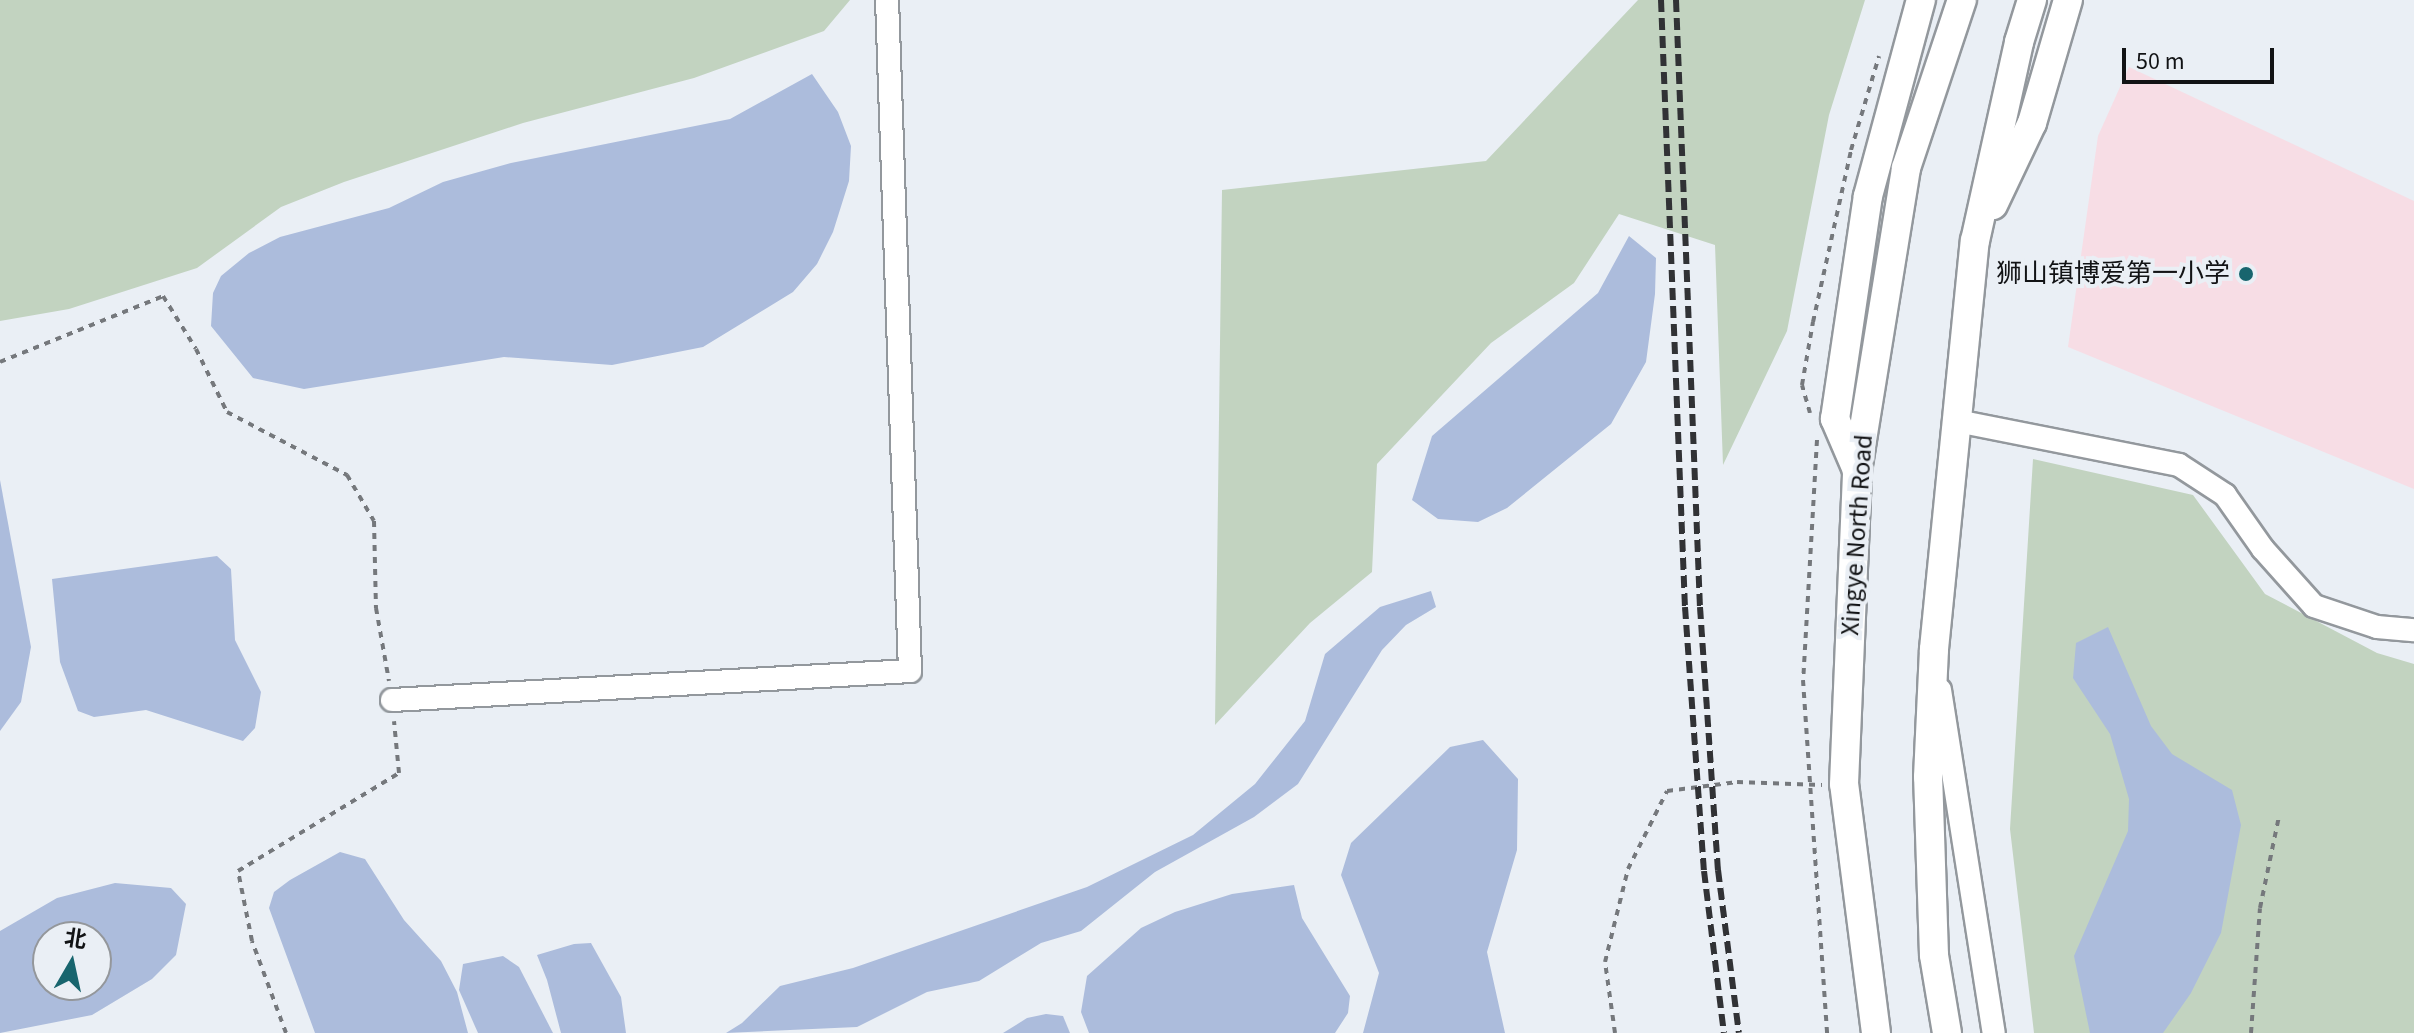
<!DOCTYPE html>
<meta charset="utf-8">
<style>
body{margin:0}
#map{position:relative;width:2414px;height:1033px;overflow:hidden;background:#eaeff5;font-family:"Source Sans 3","Noto Sans SC",sans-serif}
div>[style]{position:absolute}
.education>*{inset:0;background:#f7dde5}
.green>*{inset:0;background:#c2d3c0}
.water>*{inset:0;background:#acbcdc}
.path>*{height:4px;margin-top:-2px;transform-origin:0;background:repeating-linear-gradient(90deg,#75787c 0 6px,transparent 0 12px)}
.roads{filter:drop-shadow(2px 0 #93989d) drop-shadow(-2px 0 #93989d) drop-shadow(0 2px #93989d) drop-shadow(0 -2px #93989d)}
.minor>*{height:22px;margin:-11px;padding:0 11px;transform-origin:11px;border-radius:11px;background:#fff}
.major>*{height:28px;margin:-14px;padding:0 14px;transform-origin:14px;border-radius:14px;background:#fff}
.rail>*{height:6px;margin-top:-3px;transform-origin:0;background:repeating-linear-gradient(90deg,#313235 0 12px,transparent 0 18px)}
.dots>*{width:22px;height:22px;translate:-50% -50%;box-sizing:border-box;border:4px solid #eaeff5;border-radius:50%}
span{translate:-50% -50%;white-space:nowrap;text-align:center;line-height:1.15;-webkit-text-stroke:8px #eaeff5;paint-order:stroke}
.poi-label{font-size:26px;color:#121315}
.right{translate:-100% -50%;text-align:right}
.street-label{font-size:26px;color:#121315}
.north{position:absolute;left:32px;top:921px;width:80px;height:80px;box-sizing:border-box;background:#eaeff5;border:2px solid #94979b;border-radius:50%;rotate:9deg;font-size:22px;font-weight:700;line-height:32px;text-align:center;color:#121315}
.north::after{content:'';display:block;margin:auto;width:28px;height:36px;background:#18656e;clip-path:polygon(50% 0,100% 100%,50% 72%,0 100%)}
.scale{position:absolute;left:2122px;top:48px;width:152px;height:36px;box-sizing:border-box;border:4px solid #121315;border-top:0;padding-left:10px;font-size:24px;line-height:28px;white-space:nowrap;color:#121315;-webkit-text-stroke:6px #eaeff5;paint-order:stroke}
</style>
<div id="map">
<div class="education">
<div style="clip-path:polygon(2129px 67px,2414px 201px,2414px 489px,2068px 347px,2098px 136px)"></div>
</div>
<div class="green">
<div style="clip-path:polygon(0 0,850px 0,824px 31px,694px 78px,523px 123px,344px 182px,281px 207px,197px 268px,69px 309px,0 321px)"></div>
<div style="clip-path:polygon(1638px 0,1865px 0,1829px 115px,1787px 331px,1723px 465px,1715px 245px,1619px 214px,1574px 283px,1491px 343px,1377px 464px,1372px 572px,1310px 623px,1215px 725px,1222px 190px,1486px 161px)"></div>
<div style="clip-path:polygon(2033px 459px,2193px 495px,2265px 594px,2377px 653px,2414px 664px,2414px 1033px,2034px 1033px,2010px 829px)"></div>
</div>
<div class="water">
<div style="clip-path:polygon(812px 74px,838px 112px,851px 146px,849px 181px,833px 232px,817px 264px,793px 292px,703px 347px,612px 365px,504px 357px,304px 389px,253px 378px,211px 326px,213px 293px,221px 276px,249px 253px,280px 237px,389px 208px,443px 182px,511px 163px,730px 119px)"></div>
<div style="clip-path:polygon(1629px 236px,1656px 258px,1655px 294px,1646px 362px,1611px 424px,1507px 508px,1478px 522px,1438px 519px,1412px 500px,1432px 436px,1598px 293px)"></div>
<div style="clip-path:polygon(0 480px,31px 647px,21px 702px,0 731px)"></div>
<div style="clip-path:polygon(217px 556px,231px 569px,235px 640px,261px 692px,255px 728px,243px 741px,146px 710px,94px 717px,78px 711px,60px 662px,52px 579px)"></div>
<div style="clip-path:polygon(1431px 591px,1436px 607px,1406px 625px,1382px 650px,1298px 784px,1254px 817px,1155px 872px,1081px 931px,1041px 943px,979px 981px,927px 992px,857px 1027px,726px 1033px,742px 1023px,780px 986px,853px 968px,1087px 887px,1193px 835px,1255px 784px,1305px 721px,1325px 654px,1380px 607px)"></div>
<div style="clip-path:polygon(2108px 627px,2151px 726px,2172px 754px,2232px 790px,2241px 825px,2221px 933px,2191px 993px,2163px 1033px,2090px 1033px,2074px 956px,2128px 831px,2129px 799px,2110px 734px,2073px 678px,2076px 643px)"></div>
<div style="clip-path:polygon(1483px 740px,1518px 779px,1517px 850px,1487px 952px,1505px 1033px,1363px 1033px,1379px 973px,1341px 875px,1351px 843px,1450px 747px)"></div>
<div style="clip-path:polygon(340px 852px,365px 859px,404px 920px,441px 961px,457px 992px,468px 1033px,315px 1033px,269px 908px,274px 892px,290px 880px)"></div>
<div style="clip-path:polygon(evenodd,115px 883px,171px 888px,186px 904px,176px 955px,152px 979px,92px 1015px,0 1033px,0 931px,57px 898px,115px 883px,48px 937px,96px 937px,96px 985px,48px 985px,48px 937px)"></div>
<div style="clip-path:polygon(1294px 885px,1302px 918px,1350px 996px,1348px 1013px,1335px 1033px,1089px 1033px,1081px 1012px,1087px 976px,1141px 928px,1175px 912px,1232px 894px)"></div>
<div style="clip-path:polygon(591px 943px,621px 997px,626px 1033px,561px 1033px,547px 980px,537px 955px,574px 944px)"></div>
<div style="clip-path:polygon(503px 956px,519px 967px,553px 1033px,478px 1033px,459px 990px,463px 964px)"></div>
<div style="clip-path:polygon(1046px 1014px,1063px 1016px,1070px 1033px,1003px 1033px,1027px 1018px)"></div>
</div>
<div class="path">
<div style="left:0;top:362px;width:176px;rotate:-22deg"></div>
<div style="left:163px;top:296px;width:62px;rotate:58.1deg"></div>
<div style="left:196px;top:349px;width:70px;rotate:63.8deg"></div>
<div style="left:227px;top:412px;width:136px;rotate:27.7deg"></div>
<div style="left:347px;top:475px;width:53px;rotate:59.6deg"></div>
<div style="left:374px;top:521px;width:87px;rotate:88.7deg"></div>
<div style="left:376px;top:608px;width:74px;rotate:79.9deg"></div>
<div style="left:1810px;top:413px;width:29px;rotate:-106deg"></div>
<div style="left:1802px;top:385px;width:64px;rotate:-80.1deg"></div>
<div style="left:1813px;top:322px;width:176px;rotate:-77.5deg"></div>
<div style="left:1851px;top:150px;width:98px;rotate:-73.4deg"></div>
<div style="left:1817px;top:440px;width:240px;rotate:93.3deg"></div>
<div style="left:1803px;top:680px;width:354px;rotate:86.1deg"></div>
<div style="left:286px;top:1033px;width:98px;rotate:-110.3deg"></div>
<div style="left:252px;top:941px;width:71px;rotate:-101.3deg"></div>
<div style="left:238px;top:871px;width:188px;rotate:-31.3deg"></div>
<div style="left:399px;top:773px;width:52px;rotate:-95.5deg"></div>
<div style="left:1615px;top:1033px;width:72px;rotate:-98deg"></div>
<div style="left:1605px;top:962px;width:96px;rotate:-76.1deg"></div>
<div style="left:1628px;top:869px;width:87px;rotate:-63.4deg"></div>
<div style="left:1667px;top:791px;width:71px;rotate:-7.3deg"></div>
<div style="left:1737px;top:782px;width:85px;rotate:2deg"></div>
<div style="left:2251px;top:1033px;width:125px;rotate:-85.9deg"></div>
<div style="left:2260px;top:908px;width:94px;rotate:-78.3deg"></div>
</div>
<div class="roads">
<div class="minor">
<div style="left:1957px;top:421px;width:226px;rotate:11.2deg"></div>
<div style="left:2179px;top:465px;width:55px;rotate:33.1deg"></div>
<div style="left:2225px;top:495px;width:66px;rotate:54.9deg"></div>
<div style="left:2263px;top:549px;width:76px;rotate:48.2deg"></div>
<div style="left:2314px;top:606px;width:66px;rotate:18.4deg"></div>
<div style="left:2377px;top:627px;width:37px;rotate:5deg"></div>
<div style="left:1940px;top:690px;width:347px;rotate:81.1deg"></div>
<div style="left:392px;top:700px;width:519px;rotate:-3.2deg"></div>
<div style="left:910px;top:671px;width:671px;rotate:-91.96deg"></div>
</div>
<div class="major">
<div style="left:1993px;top:205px;width:91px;rotate:-64.6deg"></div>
<div style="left:2032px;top:123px;width:128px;rotate:-73.7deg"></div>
<div style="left:1857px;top:470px;width:56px;rotate:-113.3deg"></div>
<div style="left:1835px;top:419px;width:225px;rotate:-81.6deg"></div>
<div style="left:1868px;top:196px;width:203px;rotate:-74.9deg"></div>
<div style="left:1876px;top:1033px;width:251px;rotate:-97.3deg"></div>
<div style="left:1844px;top:784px;width:313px;rotate:-87.6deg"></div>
<div style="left:1857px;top:471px;width:307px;rotate:-80.8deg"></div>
<div style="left:1906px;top:168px;width:177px;rotate:-71.6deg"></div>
<div style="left:1947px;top:1033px;width:79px;rotate:-99.5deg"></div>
<div style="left:1934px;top:955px;width:178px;rotate:-91.9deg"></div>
<div style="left:1928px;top:777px;width:128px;rotate:-87.3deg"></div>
<div style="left:1934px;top:649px;width:410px;rotate:-84.3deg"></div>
<div style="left:1975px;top:241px;width:204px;rotate:-77.5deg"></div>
<div style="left:2019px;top:42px;width:44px;rotate:-72.8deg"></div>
</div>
</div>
<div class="rail">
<div style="left:1661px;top:0;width:607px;rotate:87.74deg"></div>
<div style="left:1685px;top:607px;width:265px;rotate:85.9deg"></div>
<div style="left:1704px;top:871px;width:163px;rotate:83deg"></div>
<div style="left:1676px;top:0;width:607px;rotate:87.74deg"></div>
<div style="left:1700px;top:607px;width:264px;rotate:86.1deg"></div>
<div style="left:1718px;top:870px;width:164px;rotate:82.7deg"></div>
</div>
<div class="dots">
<div style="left:2246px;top:274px;background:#18656e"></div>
</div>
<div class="poi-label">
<span class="right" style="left:2230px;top:274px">狮山镇博爱第一小学</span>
</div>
<div class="street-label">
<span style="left:1857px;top:535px;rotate:-86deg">Xingye North Road</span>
</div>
<div class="north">北</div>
<div class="scale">50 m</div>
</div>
